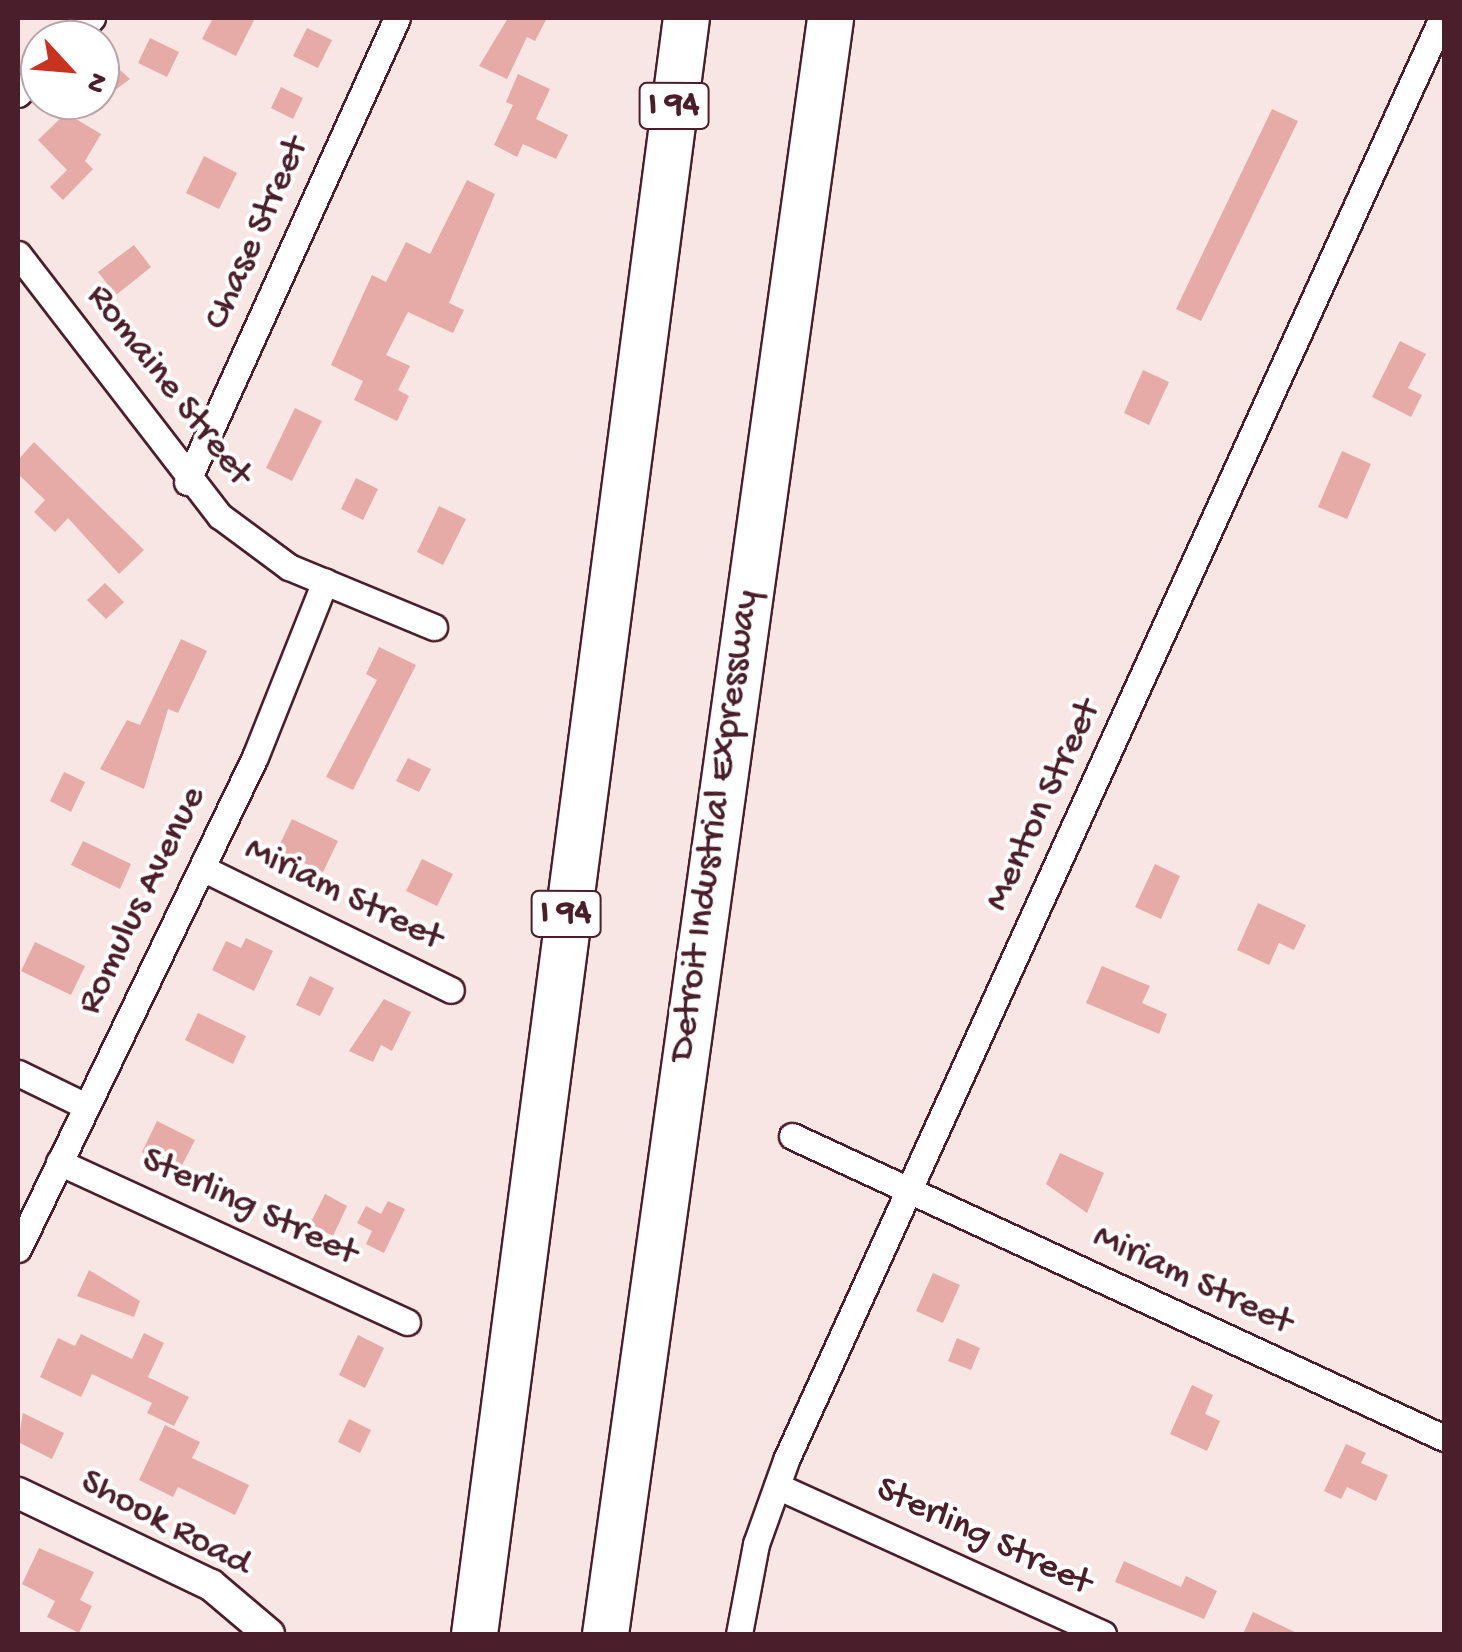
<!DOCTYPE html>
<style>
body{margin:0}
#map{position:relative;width:1462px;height:1652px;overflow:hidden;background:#f8e6e4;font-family:"Gochi Hand",sans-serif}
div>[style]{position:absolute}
.building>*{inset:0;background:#e6aba6}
.roads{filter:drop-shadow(2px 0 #4a1f2b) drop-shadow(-2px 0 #4a1f2b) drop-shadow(0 2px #4a1f2b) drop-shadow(0 -2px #4a1f2b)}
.minor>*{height:25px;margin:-12.5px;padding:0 12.5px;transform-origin:12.5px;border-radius:12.5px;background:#fff}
.tertiary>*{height:30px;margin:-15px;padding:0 15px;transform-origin:15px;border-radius:15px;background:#fff}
.motorway>*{height:45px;margin:-22.5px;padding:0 22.5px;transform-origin:22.5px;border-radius:22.5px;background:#fff}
span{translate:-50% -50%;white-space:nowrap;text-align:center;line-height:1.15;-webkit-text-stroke:8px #fff;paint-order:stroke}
.shield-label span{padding:2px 8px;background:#fff;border:2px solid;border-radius:8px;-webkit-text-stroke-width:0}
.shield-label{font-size:35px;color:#4a1f2b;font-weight:700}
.street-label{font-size:38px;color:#4a1f2b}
.frame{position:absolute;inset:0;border:20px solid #4a1f2b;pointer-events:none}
.north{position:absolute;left:20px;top:20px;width:100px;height:100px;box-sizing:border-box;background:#fff;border:2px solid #b7a5aa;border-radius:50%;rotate:116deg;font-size:28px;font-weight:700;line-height:40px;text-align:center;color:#4a1f2b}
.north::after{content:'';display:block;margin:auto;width:35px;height:45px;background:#c8321e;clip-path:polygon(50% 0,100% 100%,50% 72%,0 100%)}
</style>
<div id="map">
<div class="building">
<div style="clip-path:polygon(213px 18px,255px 18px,236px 56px,202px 39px)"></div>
<div style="clip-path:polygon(508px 18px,547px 18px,535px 41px,527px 37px,507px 79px,479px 66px)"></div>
<div style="clip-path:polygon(307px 28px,332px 40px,318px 68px,293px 56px)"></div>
<div style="clip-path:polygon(150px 38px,179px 52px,167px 77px,138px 63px)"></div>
<div style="clip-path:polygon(110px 61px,130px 79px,100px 101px,100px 73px)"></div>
<div style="clip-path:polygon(518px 74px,550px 89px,536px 119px,568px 135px,556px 159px,523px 144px,517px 157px,494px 145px,513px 105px,506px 102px)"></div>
<div style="clip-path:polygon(281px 87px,303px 98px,293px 119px,271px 108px)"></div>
<div style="clip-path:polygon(1272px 109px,1298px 121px,1201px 321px,1176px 309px)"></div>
<div style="clip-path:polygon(66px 113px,101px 134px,85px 161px,93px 169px,63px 200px,50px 187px,67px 170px,38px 140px)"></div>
<div style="clip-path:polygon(204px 156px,237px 173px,219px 209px,186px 193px)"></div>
<div style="clip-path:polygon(467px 180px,495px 194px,449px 303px,464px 310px,453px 333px,408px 312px,386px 355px,410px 366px,398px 390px,409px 396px,397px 421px,354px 400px,363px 381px,331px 365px,372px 275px,386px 282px,406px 242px,430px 254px)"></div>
<div style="clip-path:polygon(134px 245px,151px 267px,116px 295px,98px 272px)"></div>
<div style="clip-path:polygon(1400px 341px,1426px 354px,1408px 388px,1422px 395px,1411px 417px,1372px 397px)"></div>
<div style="clip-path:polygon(1143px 370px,1169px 382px,1149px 425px,1124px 413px)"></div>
<div style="clip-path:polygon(295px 408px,322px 421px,292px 481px,266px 468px)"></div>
<div style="clip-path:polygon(34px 442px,144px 550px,119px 574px,68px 518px,55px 532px,34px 512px,45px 500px,18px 474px,18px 460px)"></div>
<div style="clip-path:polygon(1342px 451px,1371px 464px,1347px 519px,1318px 507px)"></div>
<div style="clip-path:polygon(356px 478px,378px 489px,363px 520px,341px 509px)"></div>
<div style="clip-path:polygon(439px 506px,466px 519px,443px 565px,417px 552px)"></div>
<div style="clip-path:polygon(105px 583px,124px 602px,106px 619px,87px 600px)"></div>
<div style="clip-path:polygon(181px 639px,207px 651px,178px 713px,168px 709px,144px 789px,100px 769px,127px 720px,140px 725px)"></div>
<div style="clip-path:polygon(379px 647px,416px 665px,353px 790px,326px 777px,377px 680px,366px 674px)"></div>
<div style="clip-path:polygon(408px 758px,431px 769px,419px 792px,396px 781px)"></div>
<div style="clip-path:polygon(64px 772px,85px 782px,71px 812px,50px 801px)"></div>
<div style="clip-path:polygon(292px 819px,338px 841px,323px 872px,277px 850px)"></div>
<div style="clip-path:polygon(83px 841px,131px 864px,120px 889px,71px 865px)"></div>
<div style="clip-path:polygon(422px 859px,453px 874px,437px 906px,406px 891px)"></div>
<div style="clip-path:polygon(1155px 864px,1180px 876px,1161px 919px,1135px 907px)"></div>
<div style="clip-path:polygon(1258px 903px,1306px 925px,1294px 950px,1279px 943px,1269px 965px,1237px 950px)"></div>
<div style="clip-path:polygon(246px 938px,273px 951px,254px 991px,212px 970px,226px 941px,241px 948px)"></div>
<div style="clip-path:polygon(35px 942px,85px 966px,71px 995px,21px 971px)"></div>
<div style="clip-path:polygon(1102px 966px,1150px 986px,1142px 1003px,1167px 1014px,1159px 1034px,1086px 1003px)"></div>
<div style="clip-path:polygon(310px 976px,334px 988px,320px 1016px,296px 1005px)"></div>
<div style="clip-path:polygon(384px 999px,411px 1012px,392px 1051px,381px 1045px,373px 1062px,349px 1051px)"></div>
<div style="clip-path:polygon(198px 1013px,246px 1036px,233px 1064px,185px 1040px)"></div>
<div style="clip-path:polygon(157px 1121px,195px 1140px,179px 1171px,142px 1152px)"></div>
<div style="clip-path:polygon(1060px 1153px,1104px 1173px,1087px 1213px,1046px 1184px)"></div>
<div style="clip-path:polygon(325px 1194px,347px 1206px,333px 1236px,310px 1224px)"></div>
<div style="clip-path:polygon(388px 1201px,405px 1209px,384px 1253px,366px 1244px,372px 1231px,357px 1223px,366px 1206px,381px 1214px)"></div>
<div style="clip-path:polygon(89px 1270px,140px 1301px,134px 1317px,77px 1296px)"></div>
<div style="clip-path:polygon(933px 1273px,960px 1285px,943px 1323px,916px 1311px)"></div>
<div style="clip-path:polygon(144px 1333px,164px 1343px,148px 1377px,189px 1397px,174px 1426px,147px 1413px,152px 1403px,92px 1374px,81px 1397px,40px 1377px,58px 1338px,75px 1346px,81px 1334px,132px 1359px)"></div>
<div style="clip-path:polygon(358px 1335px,384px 1348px,365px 1388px,339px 1375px)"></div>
<div style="clip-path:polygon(957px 1338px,980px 1348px,971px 1370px,948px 1361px)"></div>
<div style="clip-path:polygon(1192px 1385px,1213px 1395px,1205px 1414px,1220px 1421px,1207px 1451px,1170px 1434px)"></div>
<div style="clip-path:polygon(23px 1413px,64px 1433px,52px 1459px,18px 1442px)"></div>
<div style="clip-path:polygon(349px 1419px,371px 1430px,360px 1453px,338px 1442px)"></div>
<div style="clip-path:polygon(165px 1425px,200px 1442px,192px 1458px,249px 1485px,235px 1515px,178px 1487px,173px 1497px,139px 1480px)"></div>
<div style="clip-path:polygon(1346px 1444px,1366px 1453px,1361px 1463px,1388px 1475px,1376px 1501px,1347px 1487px,1341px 1499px,1324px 1491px)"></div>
<div style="clip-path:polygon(39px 1548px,94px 1572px,80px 1600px,92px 1606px,79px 1633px,47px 1617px,55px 1601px,22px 1584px)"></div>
<div style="clip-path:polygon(1124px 1561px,1181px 1587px,1186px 1576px,1217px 1591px,1204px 1619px,1115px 1582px)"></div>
<div style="clip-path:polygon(1253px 1612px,1299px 1634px,1243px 1634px)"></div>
</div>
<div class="roads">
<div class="minor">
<div style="left:72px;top:40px;width:30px;rotate:-48deg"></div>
<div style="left:18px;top:94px;width:31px;rotate:-45deg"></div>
<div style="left:18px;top:254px;width:331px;rotate:52.4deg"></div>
<div style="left:220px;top:516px;width:86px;rotate:36.5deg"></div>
<div style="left:289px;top:567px;width:157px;rotate:22.5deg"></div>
<div style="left:187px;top:482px;width:509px;rotate:-65.65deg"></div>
<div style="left:202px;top:868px;width:277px;rotate:26.1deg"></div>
<div style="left:18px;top:1073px;width:76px;rotate:25.9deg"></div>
<div style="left:792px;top:1136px;width:719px;rotate:24.85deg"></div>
<div style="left:59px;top:1162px;width:383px;rotate:24.7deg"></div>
<div style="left:18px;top:1249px;width:546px;rotate:-64.28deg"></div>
<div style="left:255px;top:757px;width:189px;rotate:-68.3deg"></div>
<div style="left:777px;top:1486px;width:358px;rotate:24.4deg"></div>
<div style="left:739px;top:1634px;width:92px;rotate:-79.3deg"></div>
<div style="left:756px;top:1544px;width:89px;rotate:-70.3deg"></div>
<div style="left:786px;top:1460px;width:1584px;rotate:-65.54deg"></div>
</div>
<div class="tertiary">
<div style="left:18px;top:1493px;width:214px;rotate:25.5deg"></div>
<div style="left:211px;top:1585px;width:76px;rotate:40.2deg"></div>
</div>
<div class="motorway">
<div style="left:474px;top:1634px;width:1630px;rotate:-82.53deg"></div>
<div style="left:605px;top:1634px;width:1632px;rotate:-82.07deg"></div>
</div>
</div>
<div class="shield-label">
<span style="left:674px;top:106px">I 94</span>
<span style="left:566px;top:914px">I 94</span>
</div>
<div class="street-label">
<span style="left:258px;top:234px;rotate:-66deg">Chase Street</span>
<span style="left:168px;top:386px;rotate:52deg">Romaine Street</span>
<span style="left:1044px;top:806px;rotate:-65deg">Menton Street</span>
<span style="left:716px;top:826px;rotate:-82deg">Detroit Industrial Expressway</span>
<span style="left:343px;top:895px;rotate:26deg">Miriam Street</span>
<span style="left:143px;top:901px;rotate:-64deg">Romulus Avenue</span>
<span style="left:249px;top:1208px;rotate:25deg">Sterling Street</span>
<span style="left:1192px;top:1281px;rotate:25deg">Miriam Street</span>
<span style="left:165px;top:1524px;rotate:28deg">Shook Road</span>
<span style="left:983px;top:1538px;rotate:25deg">Sterling Street</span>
</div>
<div class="frame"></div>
<div class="north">N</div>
</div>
